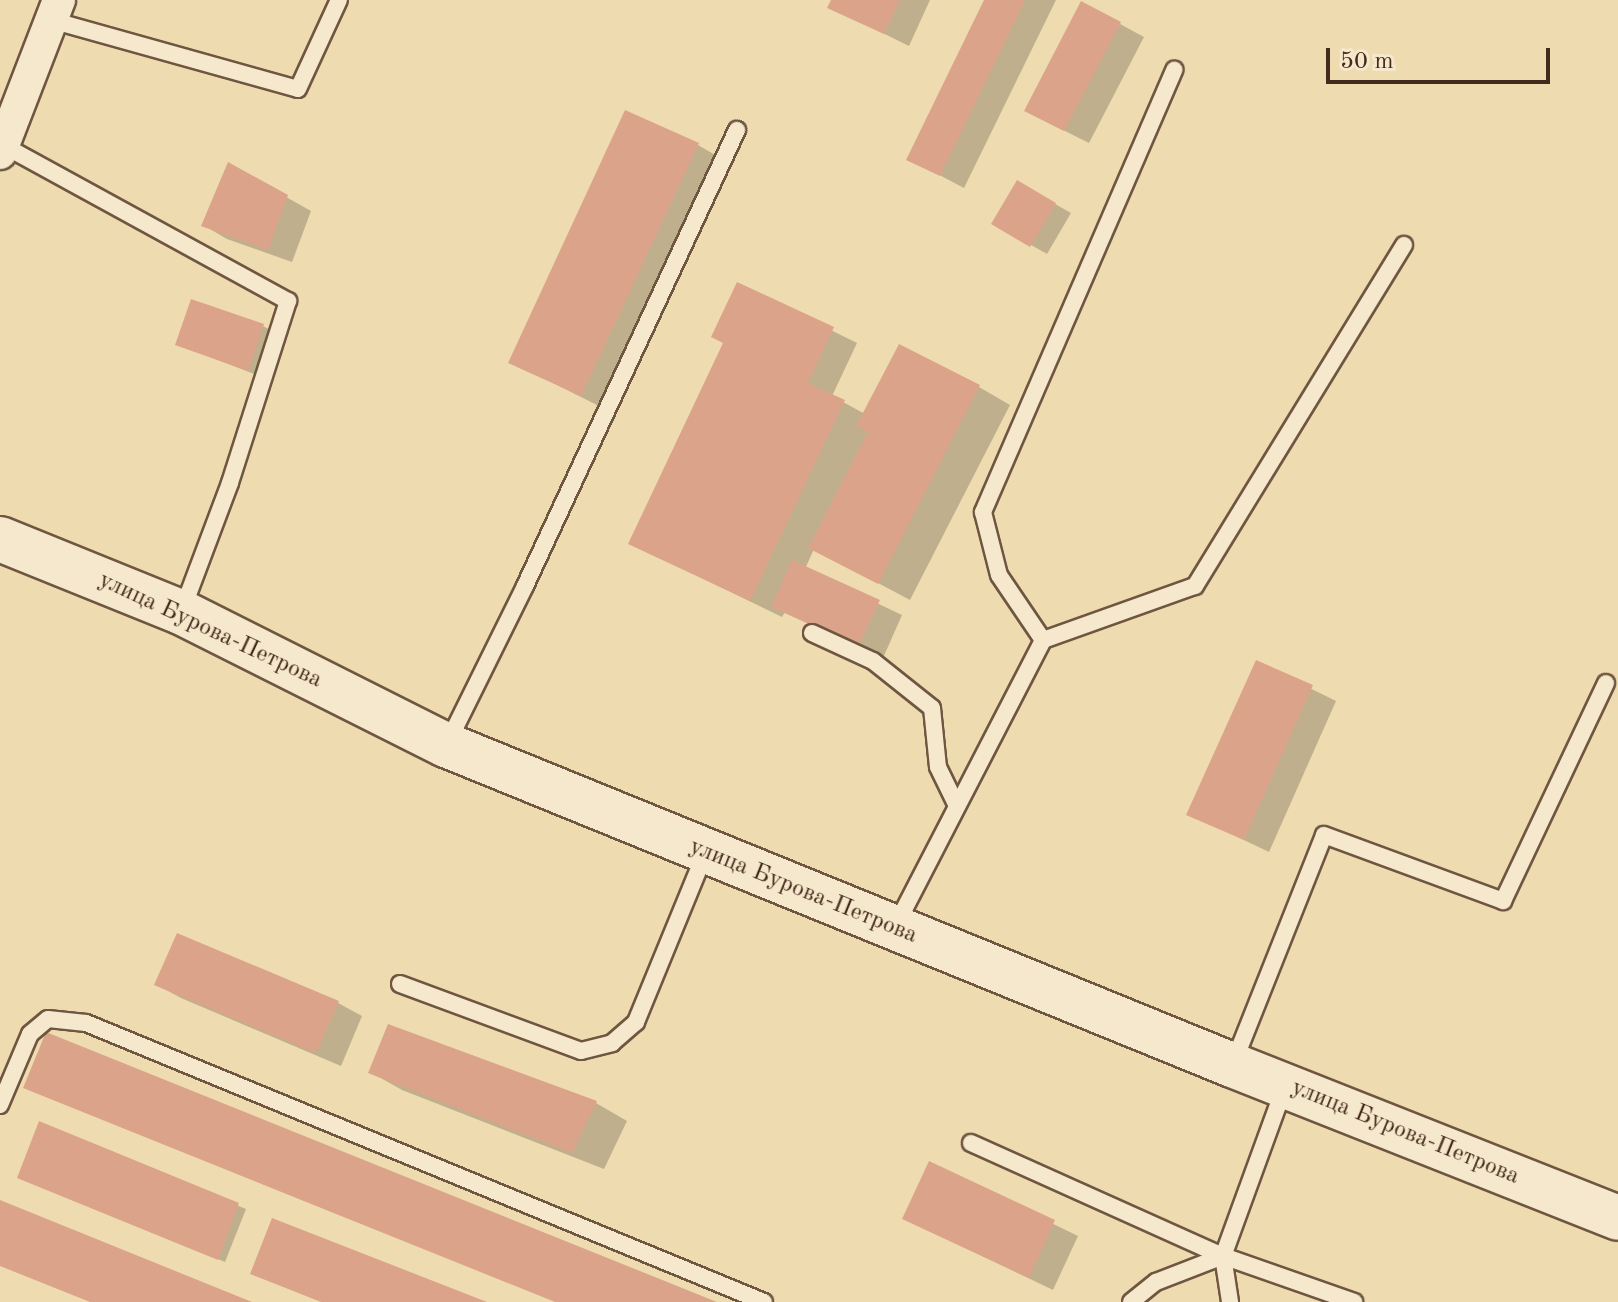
<!DOCTYPE html>
<meta charset="utf-8">
<style>
body{margin:0}
#map{position:relative;width:1618px;height:1302px;overflow:hidden;background:#efdbb0;font-family:"Old Standard TT",serif}
div>[style]{position:absolute}
.shadow>*{inset:0;background:#0003}
.building>*{inset:0;background:#dba48a}
.roads{filter:drop-shadow(2px 0 #6f5641) drop-shadow(-2px 0 #6f5641) drop-shadow(0 2px #6f5641) drop-shadow(0 -2px #6f5641)}
.service>*{height:16px;margin:-8px;padding:0 8px;transform-origin:8px;border-radius:8px;background:#f5e8cc}
.minor>*{height:32px;margin:-16px;padding:0 16px;transform-origin:16px;border-radius:16px;background:#f5e8cc}
.secondary>*{height:44px;margin:-22px;padding:0 22px;transform-origin:22px;border-radius:22px;background:#f5e8cc}
span{translate:-50% -50%;white-space:nowrap;text-align:center;line-height:1.15;-webkit-text-stroke:6px #f5e8cc;paint-order:stroke}
.street-label{font-size:24px;color:#442a1c}
.scale{position:absolute;left:1326px;top:48px;width:224px;height:36px;box-sizing:border-box;border:4px solid #442a1c;border-top:0;padding-left:10px;font-size:24px;line-height:28px;white-space:nowrap;color:#442a1c;-webkit-text-stroke:6px #f5e8cc;paint-order:stroke}
</style>
<div id="map">
<div class="shadow">
<div style="clip-path:polygon(833px 0,930px 0,909px 46px,830px 7px)"></div>
<div style="clip-path:polygon(986px 0,1056px 0,964px 188px,909px 159px)"></div>
<div style="clip-path:polygon(1120px 24px,1144px 37px,1089px 143px,1051px 124px)"></div>
<div style="clip-path:polygon(698px 145px,729px 163px,613px 413px,511px 362px)"></div>
<div style="clip-path:polygon(229px 165px,311px 211px,292px 262px,227px 239px,203px 225px)"></div>
<div style="clip-path:polygon(1018px 183px,1071px 213px,1047px 254px,994px 224px)"></div>
<div style="clip-path:polygon(738px 284px,857px 343px,832px 396px,865px 414px,979px 387px,1010px 405px,910px 600px,814px 549px,805px 569px,902px 615px,883px 658px,785px 612px,782px 617px,630px 543px,725px 343px)"></div>
<div style="clip-path:polygon(263px 326px,279px 335px,264px 378px,177px 344px)"></div>
<div style="clip-path:polygon(1257px 662px,1336px 701px,1269px 852px,1189px 814px)"></div>
<div style="clip-path:polygon(157px 985px,338px 1003px,362px 1016px,341px 1066px,181px 998px)"></div>
<div style="clip-path:polygon(370px 1072px,596px 1103px,627px 1121px,604px 1169px,402px 1090px)"></div>
<div style="clip-path:polygon(41px 1124px,246px 1209px,225px 1262px,27px 1181px)"></div>
<div style="clip-path:polygon(930px 1164px,1078px 1236px,1053px 1290px,905px 1219px)"></div>
</div>
<div class="building">
<div style="clip-path:polygon(831px 0,900px 0,884px 34px,827px 8px)"></div>
<div style="clip-path:polygon(984px 0,1025px 0,940px 176px,906px 160px)"></div>
<div style="clip-path:polygon(1081px 1px,1121px 22px,1064px 131px,1024px 111px)"></div>
<div style="clip-path:polygon(625px 110px,699px 143px,581px 396px,508px 363px)"></div>
<div style="clip-path:polygon(228px 162px,288px 195px,268px 250px,201px 226px)"></div>
<div style="clip-path:polygon(1017px 180px,1056px 203px,1030px 247px,991px 224px)"></div>
<div style="clip-path:polygon(737px 282px,834px 327px,808px 383px,845px 400px,750px 601px,628px 544px,723px 343px,711px 337px)"></div>
<div style="clip-path:polygon(191px 299px,264px 324px,248px 371px,175px 345px)"></div>
<div style="clip-path:polygon(899px 344px,980px 385px,878px 584px,808px 548px,868px 432px,856px 426px)"></div>
<div style="clip-path:polygon(792px 560px,880px 600px,858px 646px,771px 607px)"></div>
<div style="clip-path:polygon(1256px 660px,1313px 685px,1244px 840px,1186px 815px)"></div>
<div style="clip-path:polygon(177px 933px,339px 1001px,316px 1053px,154px 985px)"></div>
<div style="clip-path:polygon(388px 1024px,597px 1101px,572px 1153px,368px 1073px)"></div>
<div style="clip-path:polygon(46px 1032px,717px 1302px,555px 1302px,23px 1088px)"></div>
<div style="clip-path:polygon(39px 1121px,239px 1203px,218px 1260px,17px 1178px)"></div>
<div style="clip-path:polygon(929px 1161px,1055px 1220px,1029px 1278px,902px 1219px)"></div>
<div style="clip-path:polygon(0 1200px,252px 1302px,90px 1302px,0 1266px)"></div>
<div style="clip-path:polygon(272px 1218px,487px 1302px,321px 1302px,250px 1274px)"></div>
</div>
<div class="roads">
<div class="service">
<div style="left:51px;top:20px;width:256px;rotate:15.6deg"></div>
<div style="left:298px;top:89px;width:98px;rotate:-65.3deg"></div>
<div style="left:3px;top:145px;width:325px;rotate:28.7deg"></div>
<div style="left:288px;top:301px;width:191px;rotate:107.7deg"></div>
<div style="left:230px;top:483px;width:137px;rotate:110.6deg"></div>
<div style="left:812px;top:633px;width:67px;rotate:24.7deg"></div>
<div style="left:873px;top:661px;width:75px;rotate:38.5deg"></div>
<div style="left:932px;top:708px;width:59px;rotate:84.2deg"></div>
<div style="left:938px;top:767px;width:43px;rotate:64deg"></div>
<div style="left:1043px;top:640px;width:78px;rotate:-124.1deg"></div>
<div style="left:999px;top:575px;width:65px;rotate:-104.3deg"></div>
<div style="left:983px;top:512px;width:482px;rotate:-66.6deg"></div>
<div style="left:447px;top:744px;width:176px;rotate:-63.7deg"></div>
<div style="left:525px;top:586px;width:503px;rotate:-65.07deg"></div>
<div style="left:895px;top:927px;width:323px;rotate:-62.7deg"></div>
<div style="left:1043px;top:640px;width:161px;rotate:-19.6deg"></div>
<div style="left:1195px;top:586px;width:400px;rotate:-58.5deg"></div>
<div style="left:400px;top:984px;width:193px;rotate:20.3deg"></div>
<div style="left:581px;top:1051px;width:32px;rotate:-14deg"></div>
<div style="left:612px;top:1043px;width:32px;rotate:-41deg"></div>
<div style="left:636px;top:1022px;width:182px;rotate:-67.7deg"></div>
<div style="left:1233px;top:1064px;width:246px;rotate:-68.3deg"></div>
<div style="left:1324px;top:835px;width:191px;rotate:20.2deg"></div>
<div style="left:1503px;top:901px;width:241px;rotate:-64.7deg"></div>
<div style="left:1285px;top:1086px;width:181px;rotate:110deg"></div>
<div style="left:1223px;top:1256px;width:139px;rotate:19.3deg"></div>
<div style="left:0;top:1105px;width:77px;rotate:-67.1deg"></div>
<div style="left:30px;top:1034px;width:23px;rotate:-40deg"></div>
<div style="left:48px;top:1019px;width:38px;rotate:6deg"></div>
<div style="left:86px;top:1023px;width:733px;rotate:22.37deg"></div>
<div style="left:971px;top:1143px;width:276px;rotate:24.2deg"></div>
<div style="left:1223px;top:1256px;width:47px;rotate:81.3deg"></div>
<div style="left:1131px;top:1302px;width:32px;rotate:-39deg"></div>
<div style="left:1156px;top:1282px;width:72px;rotate:-21.2deg"></div>
</div>
<div class="minor">
<div style="left:0;top:153px;width:164px;rotate:-68.9deg"></div>
</div>
<div class="secondary">
<div style="left:0;top:539px;width:195px;rotate:22deg"></div>
<div style="left:181px;top:612px;width:297px;rotate:26.7deg"></div>
<div style="left:446px;top:745px;width:849px;rotate:22.15deg"></div>
<div style="left:1232px;top:1065px;width:415px;rotate:21.6deg"></div>
</div>
</div>
<div class="street-label">
<span style="left:210px;top:631px;rotate:25deg">улица Бурова-Петрова</span>
<span style="left:803px;top:892px;rotate:22deg">улица Бурова-Петрова</span>
<span style="left:1405px;top:1133px;rotate:22deg">улица Бурова-Петрова</span>
</div>
<div class="scale">50 m</div>
</div>
